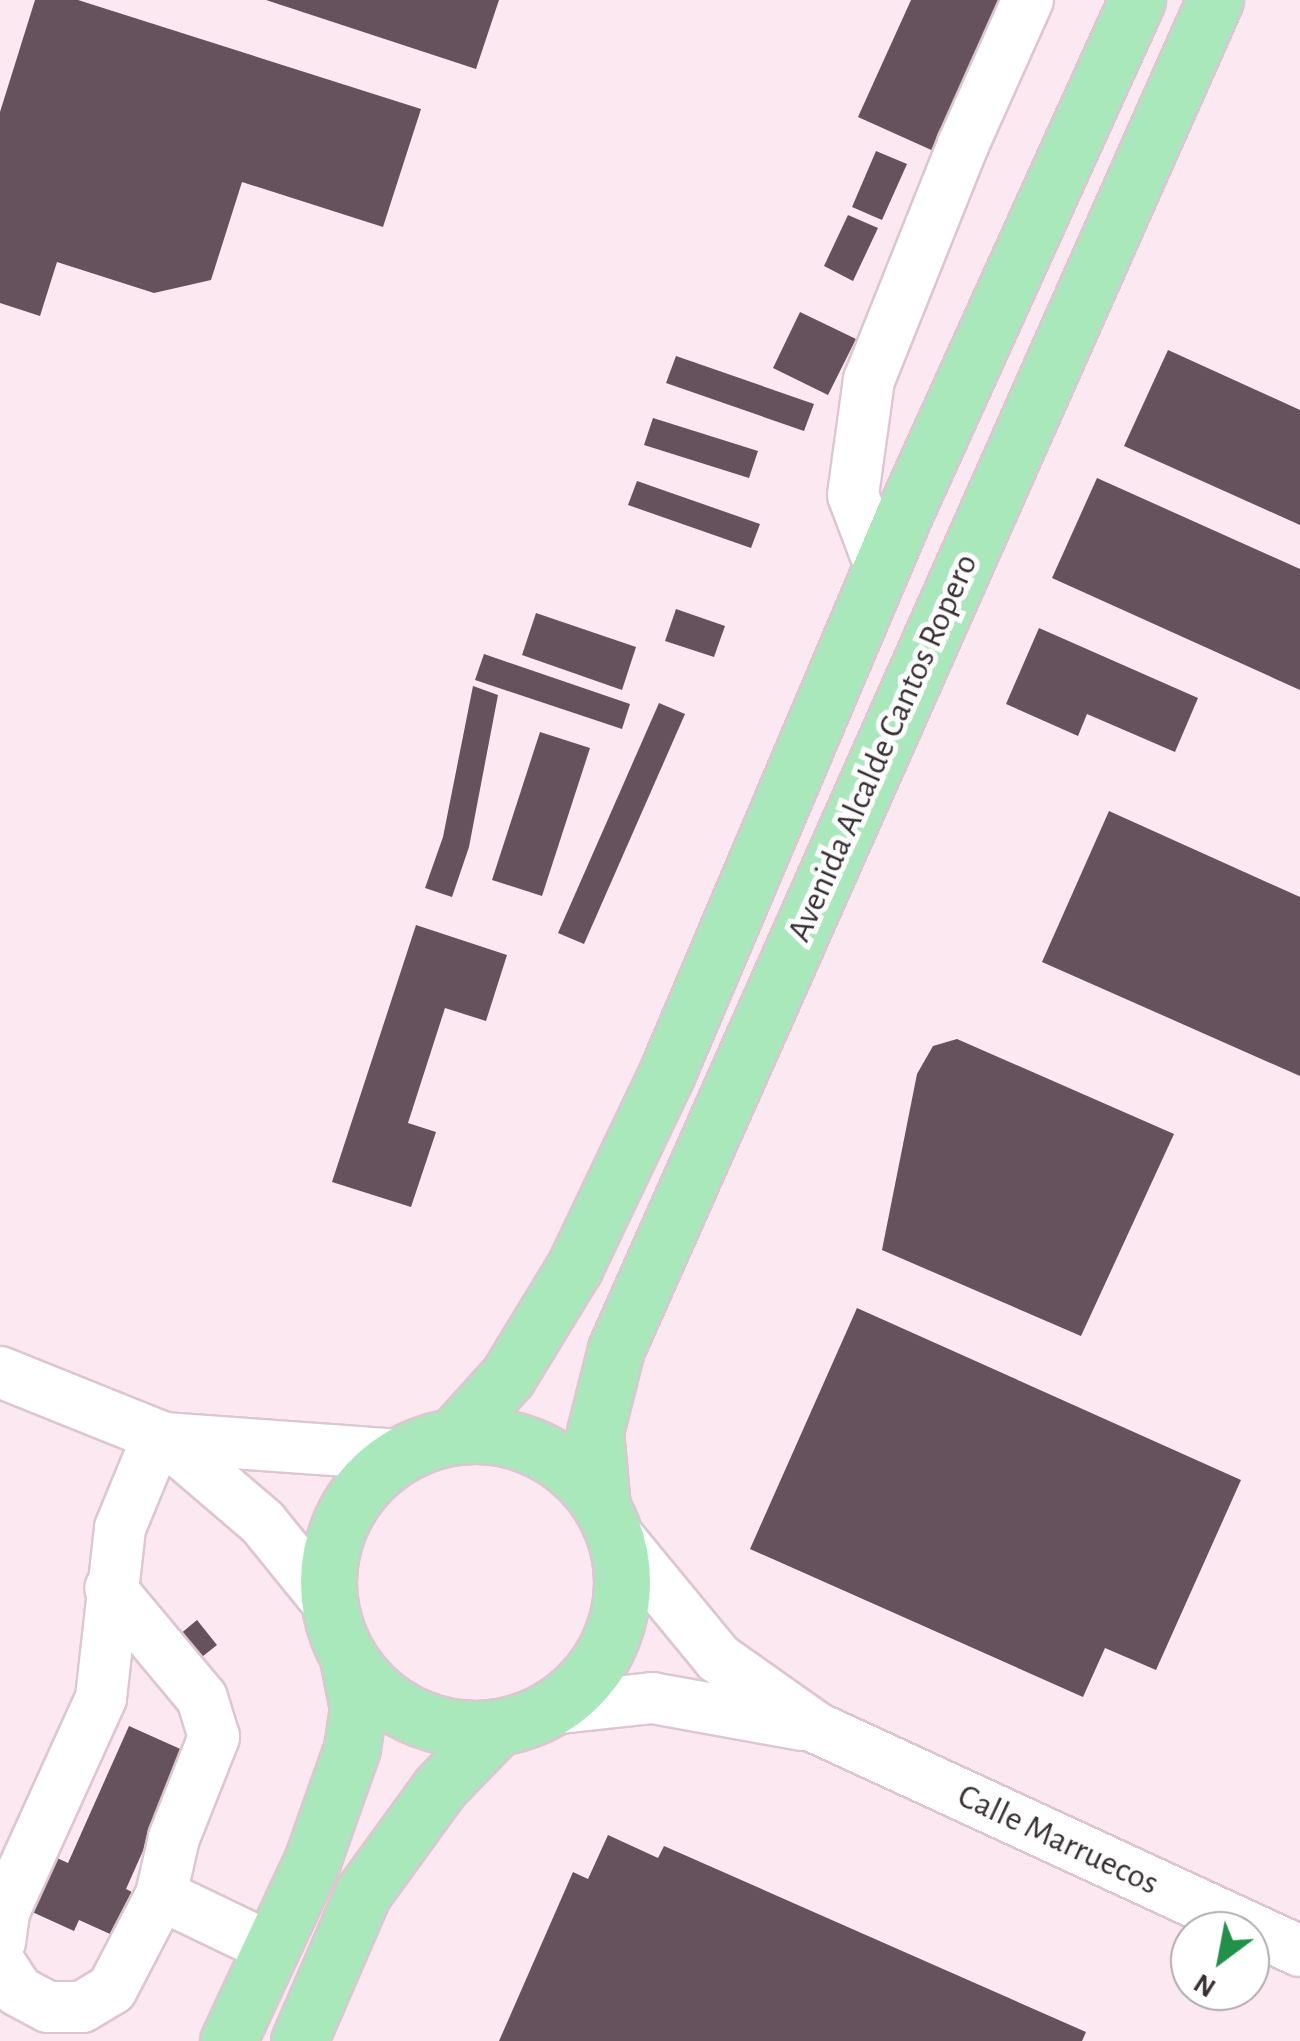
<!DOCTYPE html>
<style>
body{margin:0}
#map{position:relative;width:1300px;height:2041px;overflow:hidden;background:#fdf9fb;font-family:"Alegreya Sans",sans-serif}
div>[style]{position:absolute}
.built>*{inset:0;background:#fce8f1}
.building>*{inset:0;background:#66525c}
.roads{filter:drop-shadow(2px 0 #ddc6d1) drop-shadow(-2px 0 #ddc6d1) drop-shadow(0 2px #ddc6d1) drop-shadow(0 -2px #ddc6d1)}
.minor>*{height:50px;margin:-25px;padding:0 25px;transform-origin:25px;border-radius:25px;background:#fff}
.major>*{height:55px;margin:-27.5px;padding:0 27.5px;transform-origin:27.5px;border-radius:27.5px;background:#a9e8ba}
.major>.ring{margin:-27.5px;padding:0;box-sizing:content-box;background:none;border:55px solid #a9e8ba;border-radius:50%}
span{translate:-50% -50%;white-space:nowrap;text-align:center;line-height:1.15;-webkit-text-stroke:10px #fff;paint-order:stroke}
.street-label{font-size:35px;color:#382f33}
.north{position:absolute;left:1170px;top:1911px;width:100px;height:100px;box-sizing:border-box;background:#fff;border:2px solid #afacad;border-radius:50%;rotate:212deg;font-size:28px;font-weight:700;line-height:40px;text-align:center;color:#382f33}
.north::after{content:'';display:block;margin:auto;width:35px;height:45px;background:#21914a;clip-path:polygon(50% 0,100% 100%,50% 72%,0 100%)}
</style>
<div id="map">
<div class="built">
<div style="clip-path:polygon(evenodd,0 0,1300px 0,1300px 2041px,0 2041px,0 0,1190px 1931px,1250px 1931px,1250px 1991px,1190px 1991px,1190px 1931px)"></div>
</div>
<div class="building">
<div style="clip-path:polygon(35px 0,78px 0,421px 109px,383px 227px,242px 182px,211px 280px,154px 293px,57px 262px,40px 316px,0 303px,0 112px)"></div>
<div style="clip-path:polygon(266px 0,499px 0,476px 69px)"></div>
<div style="clip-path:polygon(911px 0,1007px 0,938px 153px,858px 117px)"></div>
<div style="clip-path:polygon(876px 151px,907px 164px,882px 220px,852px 207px)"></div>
<div style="clip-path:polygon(848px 215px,878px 228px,853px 281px,824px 266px)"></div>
<div style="clip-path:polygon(800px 312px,856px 339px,828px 395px,773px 368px)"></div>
<div style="clip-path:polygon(1168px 350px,1300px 410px,1300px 525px,1124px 446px)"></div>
<div style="clip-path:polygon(676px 356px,814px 404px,804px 431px,666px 383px)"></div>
<div style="clip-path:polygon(653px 418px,758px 451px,749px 478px,644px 445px)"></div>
<div style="clip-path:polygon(1097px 478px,1300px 569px,1300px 690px,1052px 578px)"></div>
<div style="clip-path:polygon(637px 481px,760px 524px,751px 548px,628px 505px)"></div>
<div style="clip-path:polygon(676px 609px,725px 626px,714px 657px,665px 641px)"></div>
<div style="clip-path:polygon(536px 613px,636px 647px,622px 690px,522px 655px)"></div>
<div style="clip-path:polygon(1039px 628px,1198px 698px,1175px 752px,1087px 714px,1078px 736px,1006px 704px)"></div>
<div style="clip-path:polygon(484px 654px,630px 704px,622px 729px,475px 680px)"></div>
<div style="clip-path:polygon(473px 686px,498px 695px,469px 847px,452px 897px,425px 888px,443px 837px)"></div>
<div style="clip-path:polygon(659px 703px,685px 714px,584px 944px,558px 933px)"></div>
<div style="clip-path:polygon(540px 732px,590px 748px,542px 896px,492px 880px)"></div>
<div style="clip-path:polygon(1109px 811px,1300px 897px,1300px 1076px,1042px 962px)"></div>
<div style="clip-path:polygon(416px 925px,507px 955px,486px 1021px,445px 1008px,408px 1123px,436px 1132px,411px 1207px,332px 1182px)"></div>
<div style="clip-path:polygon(957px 1039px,1174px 1134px,1081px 1336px,882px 1250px,917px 1074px,933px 1046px)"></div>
<div style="clip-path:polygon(857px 1308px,1241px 1480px,1156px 1670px,1105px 1648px,1083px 1697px,750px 1549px)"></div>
<div style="clip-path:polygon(197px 1620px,217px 1645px,198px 1660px,179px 1635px)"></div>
<div style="clip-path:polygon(129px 1726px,187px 1752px,126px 1889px,138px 1895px,119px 1938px,79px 1920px,74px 1931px,30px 1911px,55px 1857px,68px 1863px)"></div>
<div style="clip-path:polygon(608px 1835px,658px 1858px,664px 1846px,1086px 2032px,1082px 2041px,499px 2041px,573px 1872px,588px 1879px)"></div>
</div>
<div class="roads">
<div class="minor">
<div style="left:881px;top:569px;width:79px;rotate:-110.7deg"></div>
<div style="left:853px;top:495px;width:116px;rotate:-82.1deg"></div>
<div style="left:869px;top:380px;width:253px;rotate:-68.2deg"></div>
<div style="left:963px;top:145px;width:159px;rotate:-65.9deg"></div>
<div style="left:0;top:1372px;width:177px;rotate:21.9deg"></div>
<div style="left:164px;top:1438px;width:130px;rotate:40.6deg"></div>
<div style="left:263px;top:1523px;width:103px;rotate:50.9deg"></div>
<div style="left:164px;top:1438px;width:236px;rotate:4.1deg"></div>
<div style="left:615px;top:1533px;width:162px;rotate:50.5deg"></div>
<div style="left:718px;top:1658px;width:121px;rotate:35.3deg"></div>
<div style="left:817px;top:1728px;width:532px;rotate:24.78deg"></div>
<div style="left:551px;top:1709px;width:102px;rotate:-6.2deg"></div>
<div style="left:652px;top:1698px;width:152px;rotate:10.2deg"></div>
<div style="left:161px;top:1895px;width:122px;rotate:25.7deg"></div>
<div style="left:0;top:1942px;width:30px;rotate:-82deg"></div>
<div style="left:4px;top:1912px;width:235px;rotate:-65.6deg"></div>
<div style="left:101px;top:1698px;width:171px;rotate:-83.6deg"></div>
<div style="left:120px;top:1528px;width:100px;rotate:-67.6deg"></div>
<div style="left:0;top:1963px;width:33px;rotate:57deg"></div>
<div style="left:18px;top:1991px;width:34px;rotate:28deg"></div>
<div style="left:48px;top:2007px;width:34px"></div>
<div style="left:82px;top:2007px;width:35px;rotate:-31deg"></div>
<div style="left:112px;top:1989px;width:106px;rotate:-62.5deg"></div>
<div style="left:161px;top:1895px;width:58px;rotate:-77.2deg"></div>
<div style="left:174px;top:1838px;width:109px;rotate:-68.4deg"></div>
<div style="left:214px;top:1737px;width:41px;rotate:-107.1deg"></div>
<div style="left:202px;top:1698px;width:143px;rotate:-129.9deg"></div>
</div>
<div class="major">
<div class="ring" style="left:328px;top:1435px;width:239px;height:239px"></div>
<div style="left:454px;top:1436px;width:81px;rotate:-48deg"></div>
<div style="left:508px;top:1376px;width:127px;rotate:-58.6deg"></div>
<div style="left:574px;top:1268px;width:216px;rotate:-64.5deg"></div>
<div style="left:667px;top:1073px;width:607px;rotate:-67.02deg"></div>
<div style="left:904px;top:514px;width:564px;rotate:-65.61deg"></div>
<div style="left:602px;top:1507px;width:75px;rotate:-95.3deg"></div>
<div style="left:595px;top:1432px;width:86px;rotate:-75.8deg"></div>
<div style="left:616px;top:1349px;width:1476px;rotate:-66.06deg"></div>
<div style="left:228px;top:2041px;width:199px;rotate:-65deg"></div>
<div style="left:312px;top:1861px;width:120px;rotate:-70.5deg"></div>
<div style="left:352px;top:1748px;width:40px;rotate:-81.5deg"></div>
<div style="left:358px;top:1708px;width:51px;rotate:-101.3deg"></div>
<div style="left:299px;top:2041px;width:161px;rotate:-66.6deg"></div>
<div style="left:363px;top:1893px;width:131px;rotate:-54deg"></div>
<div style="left:440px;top:1787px;width:81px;rotate:-46deg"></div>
</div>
</div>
<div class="street-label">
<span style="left:883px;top:748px;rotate:-66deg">Avenida Alcalde Cantos Ropero</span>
<span style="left:1058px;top:1840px;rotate:25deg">Calle Marruecos</span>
</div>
<div class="north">N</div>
</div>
